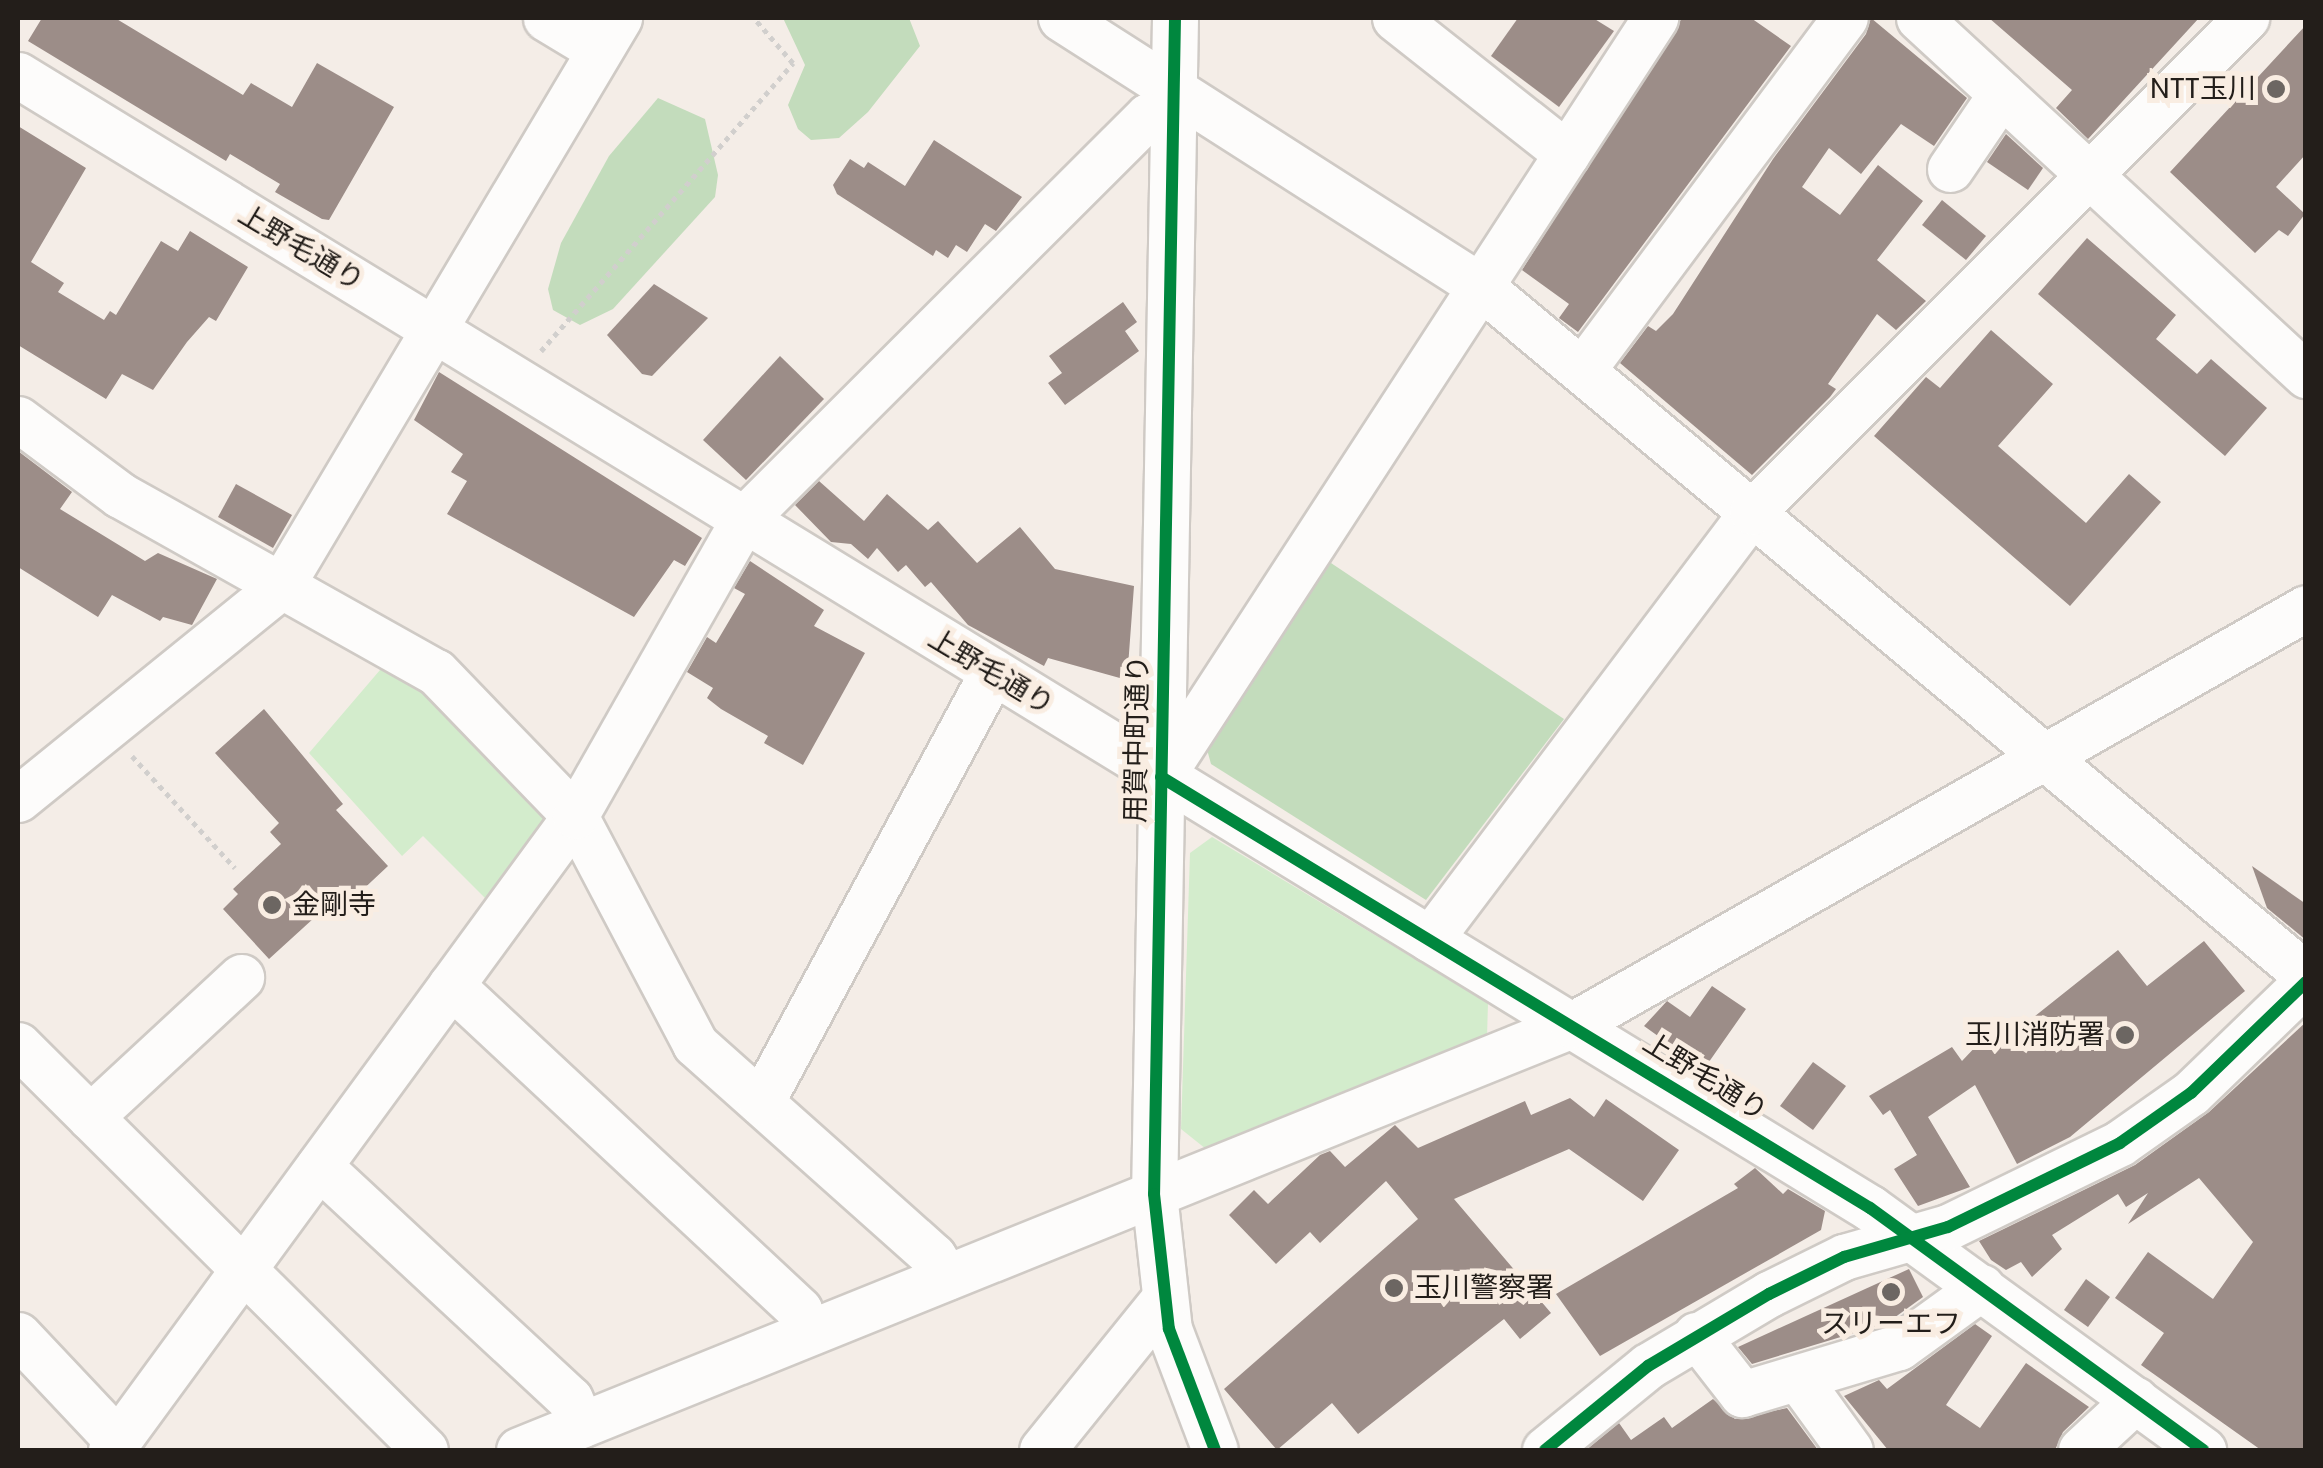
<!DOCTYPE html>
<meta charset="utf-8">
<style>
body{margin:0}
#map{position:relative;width:2323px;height:1468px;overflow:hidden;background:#f4ede7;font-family:Poppins,"Noto Sans JP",sans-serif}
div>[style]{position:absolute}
.green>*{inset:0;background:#d3eccc}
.forest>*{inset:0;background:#c3dcbc}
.building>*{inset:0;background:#9c8d88}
.path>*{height:5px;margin-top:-2.5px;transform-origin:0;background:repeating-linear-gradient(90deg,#d1cfcd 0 5px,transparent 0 10px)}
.roads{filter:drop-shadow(2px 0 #cfcac5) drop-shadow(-2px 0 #cfcac5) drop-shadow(0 2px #cfcac5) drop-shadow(0 -2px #cfcac5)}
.minor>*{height:45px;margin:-22.5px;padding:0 22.5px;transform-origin:22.5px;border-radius:22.5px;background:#fdfcfb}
.cycleway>*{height:12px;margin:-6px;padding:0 6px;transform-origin:6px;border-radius:6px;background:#00873e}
.dots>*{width:28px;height:28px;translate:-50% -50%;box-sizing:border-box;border:5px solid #f9ede2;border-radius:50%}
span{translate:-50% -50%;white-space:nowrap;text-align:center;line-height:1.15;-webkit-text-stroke:10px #f9ede2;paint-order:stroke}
.poi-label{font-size:28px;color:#231e1a}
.right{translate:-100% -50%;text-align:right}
.left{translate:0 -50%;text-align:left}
.street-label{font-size:28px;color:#231e1a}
.frame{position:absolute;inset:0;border:20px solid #231e1a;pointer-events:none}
</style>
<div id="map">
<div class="green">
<div style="clip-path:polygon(386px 663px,425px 683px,549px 818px,487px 900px,423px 836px,402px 856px,309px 753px)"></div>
<div style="clip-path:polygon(1212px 837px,1488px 1003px,1487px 1037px,1206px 1149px,1181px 1129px,1190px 853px)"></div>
</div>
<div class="forest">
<div style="clip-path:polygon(783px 18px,909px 18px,920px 46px,868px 112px,839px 138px,811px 140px,798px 129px,788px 105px,805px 65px)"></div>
<div style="clip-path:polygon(658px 98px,705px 119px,718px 175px,715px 197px,613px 309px,580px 325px,553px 310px,548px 289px,561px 243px,609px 156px)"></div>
<div style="clip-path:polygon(1325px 559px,1564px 719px,1426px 900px,1211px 764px,1205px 742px)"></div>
</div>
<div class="building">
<div style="clip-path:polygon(42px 18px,115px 18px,243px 95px,251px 83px,292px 107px,317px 63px,394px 107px,329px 220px,322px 219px,275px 192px,280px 184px,230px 154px,226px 161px,28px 41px)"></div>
<div style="clip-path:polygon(1518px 18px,1593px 18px,1614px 31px,1559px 107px,1491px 56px)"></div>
<div style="clip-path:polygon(1682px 18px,1751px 18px,1791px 46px,1578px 332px,1559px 318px,1569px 304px,1522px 270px)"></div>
<div style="clip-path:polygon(1871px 18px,1967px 98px,1934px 146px,1901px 124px,1861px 174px,1829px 148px,1802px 187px,1840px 215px,1878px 165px,1923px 201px,1877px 260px,1926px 301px,1896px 330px,1877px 314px,1828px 384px,1836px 389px,1830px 397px,1752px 475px,1620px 363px,1648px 326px,1656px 331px,1673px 314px,1773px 159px,1866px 34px)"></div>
<div style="clip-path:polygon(1989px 18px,2199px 18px,2088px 139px,2056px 108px,2072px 90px)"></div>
<div style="clip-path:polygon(2306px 25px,2306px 154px,2276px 187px,2305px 214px,2288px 236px,2279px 230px,2255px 253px,2170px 172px)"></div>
<div style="clip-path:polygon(18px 126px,86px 168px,31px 262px,64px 283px,58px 292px,104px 320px,110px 311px,116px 315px,161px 241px,178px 251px,190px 231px,248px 267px,216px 321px,209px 317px,187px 342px,153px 390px,122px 374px,106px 399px,18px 345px)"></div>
<div style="clip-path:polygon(2006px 134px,2043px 168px,2028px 190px,1987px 162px)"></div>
<div style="clip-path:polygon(934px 140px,1022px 197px,996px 231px,985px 224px,967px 252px,956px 245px,948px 258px,936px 250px,933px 256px,837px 194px,833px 185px,850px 159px,864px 168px,868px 162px,905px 186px)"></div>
<div style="clip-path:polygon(1942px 200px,1986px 236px,1966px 260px,1922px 225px)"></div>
<div style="clip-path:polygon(2087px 238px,2176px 315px,2156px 339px,2197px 374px,2211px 359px,2267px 408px,2225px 456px,2038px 294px)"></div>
<div style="clip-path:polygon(654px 284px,708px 318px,652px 376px,642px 374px,607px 335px)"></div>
<div style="clip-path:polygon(1123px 302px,1137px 322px,1125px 331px,1139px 351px,1065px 405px,1048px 383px,1062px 373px,1049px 356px)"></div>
<div style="clip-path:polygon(1991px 330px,2053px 384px,1998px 446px,2086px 523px,2129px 474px,2161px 502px,2070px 606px,1874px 436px,1926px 377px,1940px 388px)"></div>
<div style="clip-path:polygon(780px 356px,824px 399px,746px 480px,703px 440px)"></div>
<div style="clip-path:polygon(439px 372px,702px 538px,685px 566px,674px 560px,634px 617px,447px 514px,467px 481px,451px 472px,463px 454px,414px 420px)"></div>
<div style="clip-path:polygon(18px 451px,72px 492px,60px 509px,145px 561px,158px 553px,217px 579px,192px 625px,163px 617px,160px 621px,112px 595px,98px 617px,18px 567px)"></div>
<div style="clip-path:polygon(819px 481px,864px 521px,887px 494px,928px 530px,938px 521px,977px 563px,1020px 527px,1055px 569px,1134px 586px,1127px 680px,1048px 658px,1044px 666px,968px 625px,931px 582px,925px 587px,906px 565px,898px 572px,877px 548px,868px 559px,851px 544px,831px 542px,795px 505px)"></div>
<div style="clip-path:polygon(236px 484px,292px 515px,273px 548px,218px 517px)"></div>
<div style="clip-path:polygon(750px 561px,824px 610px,814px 626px,865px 653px,803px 765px,764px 743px,768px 736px,721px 709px,707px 698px,713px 688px,687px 672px,707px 637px,716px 643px,745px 594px,734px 588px)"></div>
<div style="clip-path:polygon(264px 709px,343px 804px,336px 810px,388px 866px,356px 896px,348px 887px,269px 959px,223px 909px,238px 894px,233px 889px,281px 844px,270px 832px,279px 823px,215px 753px)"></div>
<div style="clip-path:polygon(2252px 866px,2306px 904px,2306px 940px,2267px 908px)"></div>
<div style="clip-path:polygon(2204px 941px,2245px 991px,2070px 1137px,2017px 1164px,1975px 1085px,1928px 1117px,1970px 1187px,1918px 1206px,1894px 1169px,1917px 1155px,1890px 1110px,1883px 1115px,1869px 1096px,1952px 1047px,1962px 1061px,1997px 1024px,2010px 1036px,2118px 950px,2147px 986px)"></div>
<div style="clip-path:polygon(1712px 986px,1746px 1009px,1704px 1069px,1644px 1026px,1667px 1001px,1690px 1017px)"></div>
<div style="clip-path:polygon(2306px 1022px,2306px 1450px,2261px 1450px,2141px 1365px,2164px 1333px,2115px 1298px,2148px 1252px,2213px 1299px,2253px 1242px,2199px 1178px,2128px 1224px,2148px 1193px,2126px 1207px,2118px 1194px,2052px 1235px,2062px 1249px,2032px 1277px,2021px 1262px,2006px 1270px,1991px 1260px,1979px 1241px,2135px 1165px,2209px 1112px)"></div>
<div style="clip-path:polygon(1813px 1062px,1846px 1086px,1813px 1130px,1780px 1106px)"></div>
<div style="clip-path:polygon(1570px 1098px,1594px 1117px,1606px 1099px,1679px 1150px,1643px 1201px,1569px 1149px,1454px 1199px,1551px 1313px,1520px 1339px,1504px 1319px,1358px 1434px,1332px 1403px,1277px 1450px,1224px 1389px,1418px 1219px,1386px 1181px,1320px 1243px,1310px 1232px,1276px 1264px,1229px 1215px,1254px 1190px,1268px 1204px,1320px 1155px,1330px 1151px,1345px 1167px,1395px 1125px,1418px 1148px,1525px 1101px,1531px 1115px)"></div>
<div style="clip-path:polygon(1755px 1168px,1783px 1194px,1788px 1189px,1825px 1211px,1821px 1230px,1600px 1356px,1556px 1294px,1738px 1188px,1734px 1184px)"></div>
<div style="clip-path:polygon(1909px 1269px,1923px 1297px,1887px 1323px,1752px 1364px,1738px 1347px)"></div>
<div style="clip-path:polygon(2086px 1279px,2110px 1297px,2088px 1327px,2064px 1310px)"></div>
<div style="clip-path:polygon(1975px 1324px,1992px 1336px,1946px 1405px,1980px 1428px,2026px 1363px,2089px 1407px,2063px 1432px,2055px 1450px,1888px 1450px,1844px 1396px,1879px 1380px,1887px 1389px)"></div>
<div style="clip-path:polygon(1713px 1399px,1735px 1419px,1787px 1408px,1818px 1450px,1586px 1450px,1619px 1423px,1631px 1440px,1664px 1417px,1672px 1428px)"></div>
</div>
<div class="path">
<div style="left:541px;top:351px;width:383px;rotate:-48.8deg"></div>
<div style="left:793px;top:63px;width:60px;rotate:-130.9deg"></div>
<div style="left:132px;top:756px;width:152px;rotate:47.4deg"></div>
</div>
<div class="roads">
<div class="minor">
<div style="left:546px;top:18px;width:62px;rotate:31.1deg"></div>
<div style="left:1061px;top:18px;width:497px;rotate:32.6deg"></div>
<div style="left:1480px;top:286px;width:1076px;rotate:39.83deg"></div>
<div style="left:1175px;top:18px;width:1176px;rotate:91.02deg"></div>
<div style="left:1154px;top:1194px;width:136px;rotate:83.7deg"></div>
<div style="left:1169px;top:1329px;width:129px;rotate:69.2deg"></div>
<div style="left:1395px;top:18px;width:219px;rotate:38.3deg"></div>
<div style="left:1919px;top:18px;width:527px;rotate:42.69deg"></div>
<div style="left:18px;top:75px;width:2171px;rotate:31.46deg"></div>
<div style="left:1870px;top:1208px;width:412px;rotate:36deg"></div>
<div style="left:1950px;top:169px;width:91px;rotate:-55.8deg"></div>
<div style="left:1583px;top:369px;width:438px;rotate:-53.3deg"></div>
<div style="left:18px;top:419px;width:127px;rotate:36.7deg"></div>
<div style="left:120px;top:495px;width:362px;rotate:29.3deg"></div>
<div style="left:436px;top:672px;width:200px;rotate:46deg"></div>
<div style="left:575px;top:816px;width:258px;rotate:62.2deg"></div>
<div style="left:695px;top:1044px;width:319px;rotate:41.7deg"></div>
<div style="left:933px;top:1256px;width:25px;rotate:58deg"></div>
<div style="left:1161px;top:777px;width:906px;rotate:-56.94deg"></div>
<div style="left:18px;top:799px;width:338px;rotate:-39deg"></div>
<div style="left:281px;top:586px;width:661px;rotate:-59.24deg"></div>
<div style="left:1430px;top:939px;width:535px;rotate:-52.98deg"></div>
<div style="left:1752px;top:512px;width:699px;rotate:-45deg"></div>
<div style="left:451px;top:985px;width:476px;rotate:43deg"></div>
<div style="left:799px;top:1310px;width:24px;rotate:68deg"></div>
<div style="left:18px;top:1045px;width:574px;rotate:44.86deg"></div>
<div style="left:761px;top:1102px;width:487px;rotate:-61.7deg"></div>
<div style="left:90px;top:1117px;width:206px;rotate:-42.8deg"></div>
<div style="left:319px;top:1166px;width:342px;rotate:42.9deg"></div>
<div style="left:570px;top:1399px;width:28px;rotate:67deg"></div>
<div style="left:18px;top:1335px;width:146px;rotate:46.7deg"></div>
<div style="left:1696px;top:1335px;width:75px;rotate:52.1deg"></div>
<div style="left:1742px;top:1394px;width:164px;rotate:-16.7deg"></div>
<div style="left:1899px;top:1347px;width:102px;rotate:-35.9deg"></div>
<div style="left:1800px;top:1381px;width:85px;rotate:54.1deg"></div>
<div style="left:111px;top:1450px;width:786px;rotate:-53.8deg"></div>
<div style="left:575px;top:816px;width:340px;rotate:-60.4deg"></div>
<div style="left:743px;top:520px;width:572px;rotate:-44.93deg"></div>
<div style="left:1148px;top:116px;width:26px;rotate:2deg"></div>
<div style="left:519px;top:1450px;width:1136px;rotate:-21.98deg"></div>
<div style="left:1572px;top:1025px;width:844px;rotate:-29.6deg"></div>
<div style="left:1042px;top:1450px;width:193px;rotate:-51.1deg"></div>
<div style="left:1545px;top:1450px;width:133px;rotate:-39.2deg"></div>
<div style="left:1648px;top:1366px;width:141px;rotate:-30.8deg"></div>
<div style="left:1769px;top:1294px;width:84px;rotate:-26.3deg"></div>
<div style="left:1844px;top:1257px;width:108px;rotate:-16.1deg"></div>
<div style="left:1948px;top:1227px;width:191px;rotate:-26deg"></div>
<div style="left:2120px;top:1143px;width:87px;rotate:-35.2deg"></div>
<div style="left:2191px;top:1093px;width:160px;rotate:-44deg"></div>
<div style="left:2081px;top:1450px;width:74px;rotate:-42.8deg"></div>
</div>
</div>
<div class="cycleway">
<div style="left:1175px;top:18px;width:1176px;rotate:91.02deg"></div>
<div style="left:1154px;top:1194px;width:136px;rotate:83.7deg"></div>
<div style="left:1169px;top:1329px;width:129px;rotate:69.2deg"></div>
<div style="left:1161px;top:777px;width:830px;rotate:31.3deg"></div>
<div style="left:1870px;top:1208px;width:412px;rotate:36deg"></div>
<div style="left:1545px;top:1450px;width:133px;rotate:-39.2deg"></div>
<div style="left:1648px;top:1366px;width:141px;rotate:-30.8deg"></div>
<div style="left:1769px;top:1294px;width:84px;rotate:-26.3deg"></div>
<div style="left:1844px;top:1257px;width:108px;rotate:-16.1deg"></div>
<div style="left:1948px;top:1227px;width:191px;rotate:-26deg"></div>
<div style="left:2120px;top:1143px;width:87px;rotate:-35.2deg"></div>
<div style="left:2191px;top:1093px;width:160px;rotate:-44deg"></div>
</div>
<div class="dots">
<div style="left:2276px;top:89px;background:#6c6662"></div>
<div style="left:272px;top:905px;background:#6c6662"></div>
<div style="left:2125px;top:1035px;background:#6c6662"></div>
<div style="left:1394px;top:1288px;background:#6c6662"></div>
<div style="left:1891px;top:1292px;background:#6c6662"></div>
</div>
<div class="poi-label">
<span class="right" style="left:2256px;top:89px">NTT玉川</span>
<span class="left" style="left:292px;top:905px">金剛寺</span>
<span class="right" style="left:2105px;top:1035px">玉川消防署</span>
<span class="left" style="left:1414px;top:1288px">玉川警察署</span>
<span style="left:1891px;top:1324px">スリーエフ</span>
</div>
<div class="street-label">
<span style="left:301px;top:248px;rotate:31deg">上野毛通り</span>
<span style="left:991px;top:672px;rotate:31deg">上野毛通り</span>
<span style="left:1137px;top:739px;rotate:-89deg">用賀中町通り</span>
<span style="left:1705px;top:1077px;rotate:32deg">上野毛通り</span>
</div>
<div class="frame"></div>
</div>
